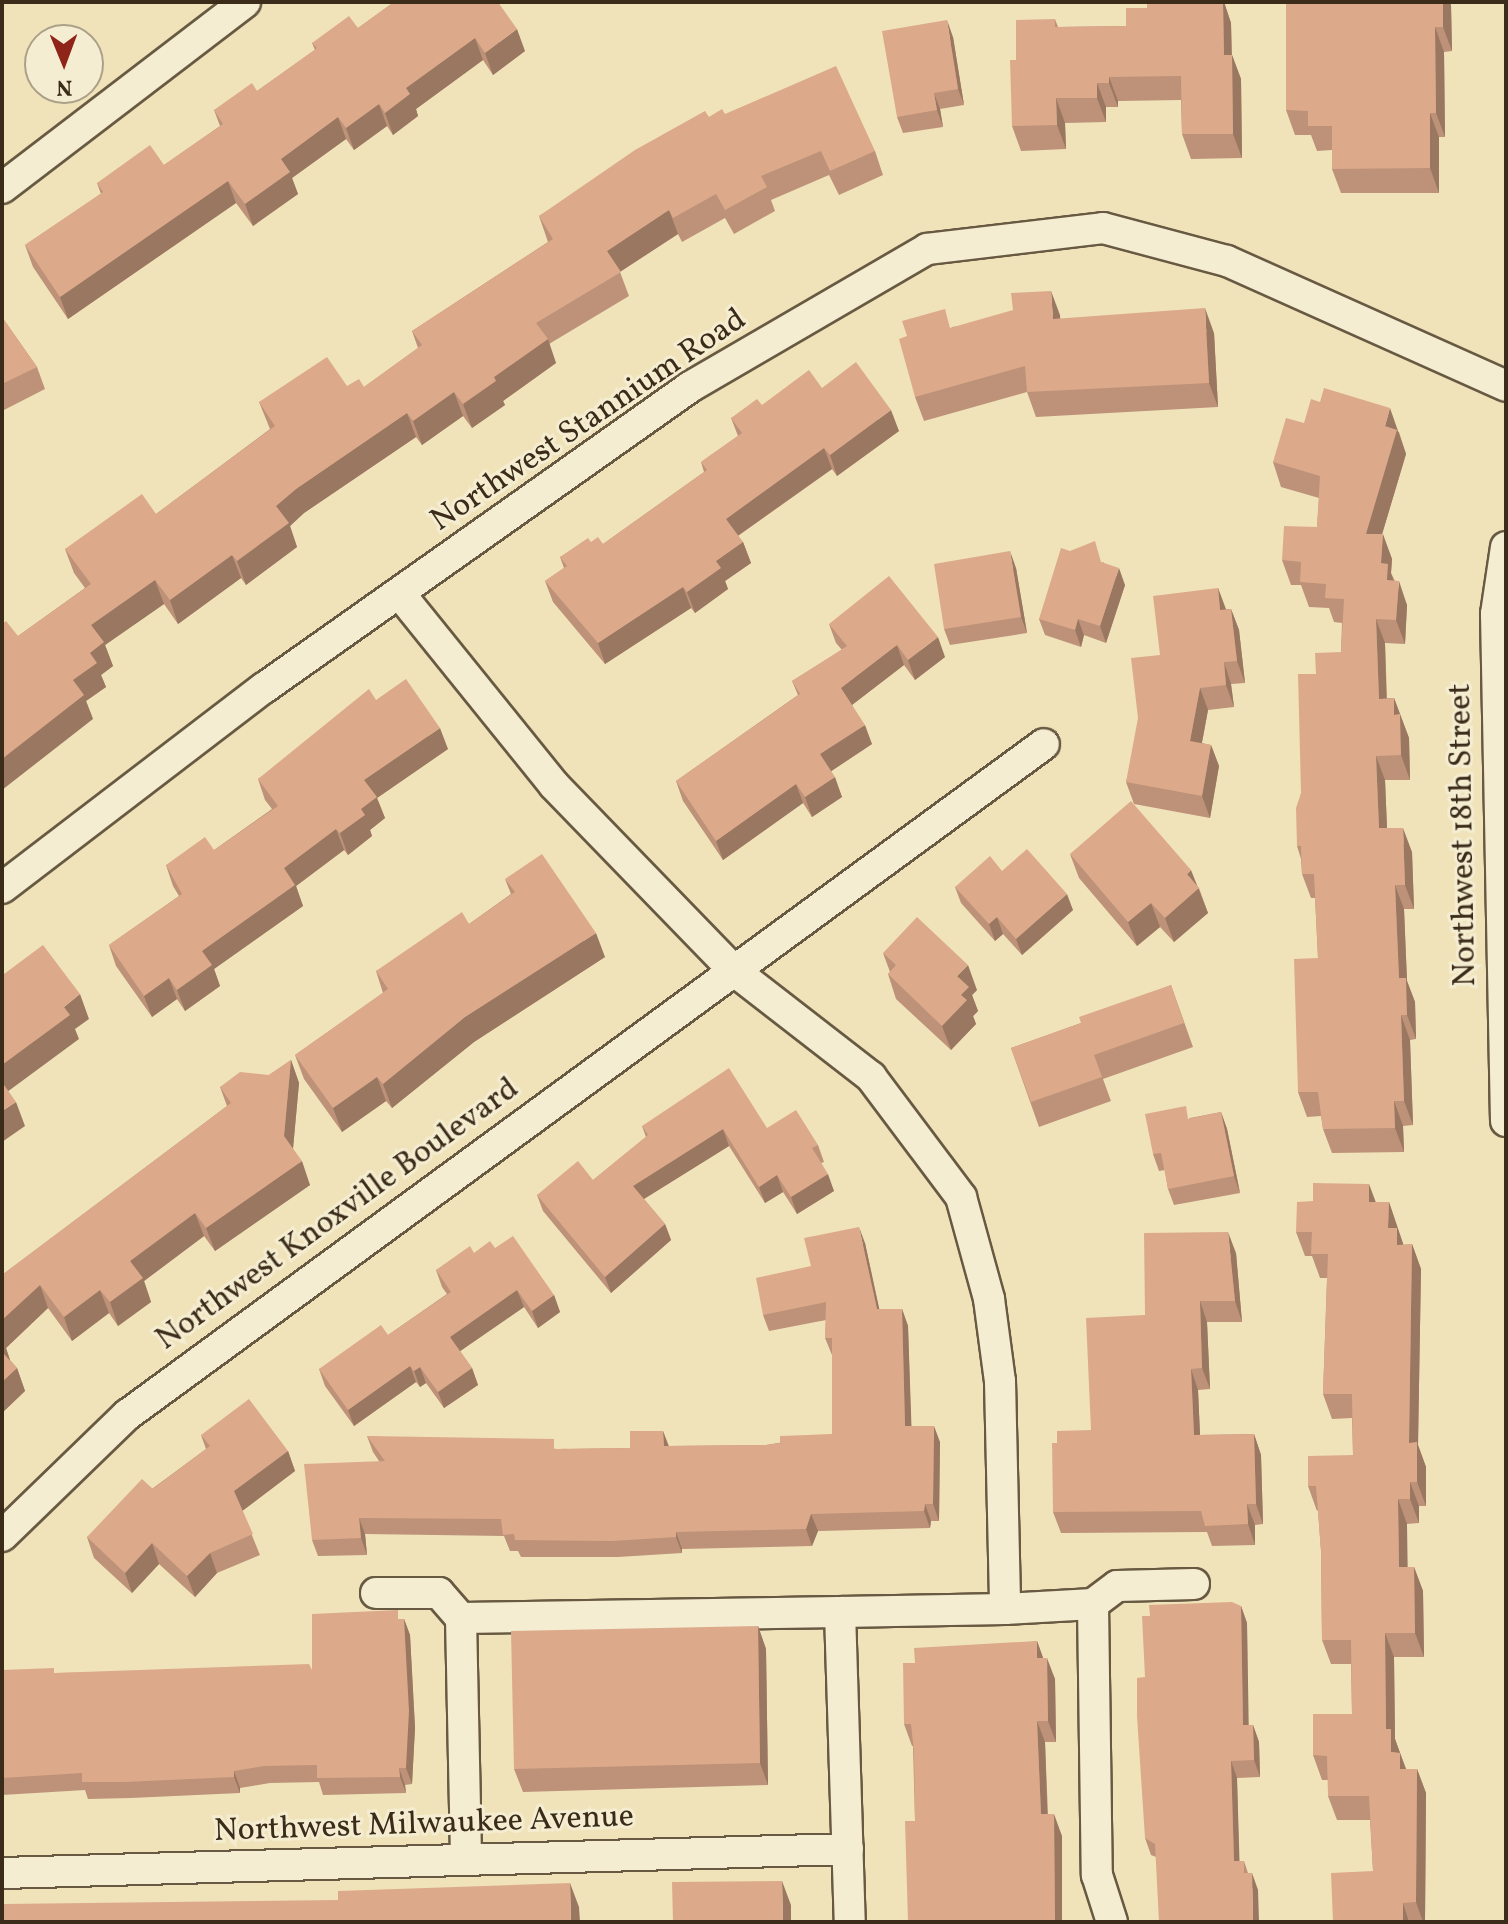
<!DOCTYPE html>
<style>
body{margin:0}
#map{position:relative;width:1508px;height:1924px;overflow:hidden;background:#f0e3ba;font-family:Vollkorn,serif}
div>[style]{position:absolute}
.roads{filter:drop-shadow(2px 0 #685a42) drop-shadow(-2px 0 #685a42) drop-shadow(0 2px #685a42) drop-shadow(0 -2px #685a42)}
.street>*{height:30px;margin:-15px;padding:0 15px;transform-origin:15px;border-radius:15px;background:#f5edd2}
.wall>*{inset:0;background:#bd9278}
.shaded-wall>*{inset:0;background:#9a7761}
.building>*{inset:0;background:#dcaa8b}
span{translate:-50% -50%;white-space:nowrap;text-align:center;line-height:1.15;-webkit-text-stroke:6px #f5edd2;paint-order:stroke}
.street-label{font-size:32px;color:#3b2c1a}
.frame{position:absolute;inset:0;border:4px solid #3b2c1a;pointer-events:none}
.north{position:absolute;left:24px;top:24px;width:80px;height:80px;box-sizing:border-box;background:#f5edd2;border:2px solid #aba088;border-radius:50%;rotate:179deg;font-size:22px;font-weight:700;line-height:32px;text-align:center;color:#3b2c1a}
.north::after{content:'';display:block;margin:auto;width:28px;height:36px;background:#8f2418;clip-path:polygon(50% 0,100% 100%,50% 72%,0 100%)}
</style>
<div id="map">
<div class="roads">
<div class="street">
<div style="left:2px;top:188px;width:306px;rotate:-37.4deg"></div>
<div style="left:1506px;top:547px;width:68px;rotate:98.5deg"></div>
<div style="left:1496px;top:614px;width:507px;rotate:88.87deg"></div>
<div style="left:400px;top:594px;width:245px;rotate:51.1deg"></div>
<div style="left:554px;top:785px;width:256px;rotate:45.9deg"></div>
<div style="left:732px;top:969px;width:176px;rotate:37.8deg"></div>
<div style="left:871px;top:1077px;width:150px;rotate:53.1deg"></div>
<div style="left:961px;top:1197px;width:106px;rotate:74.6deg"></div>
<div style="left:989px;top:1299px;width:83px;rotate:82.4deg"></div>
<div style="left:1000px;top:1381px;width:228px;rotate:88.7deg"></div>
<div style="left:1005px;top:1609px;width:165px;rotate:179deg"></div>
<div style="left:840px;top:1612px;width:310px;rotate:88.2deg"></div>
<div style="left:2px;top:888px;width:330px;rotate:-37.4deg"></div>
<div style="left:264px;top:688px;width:522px;rotate:-35.24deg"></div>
<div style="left:690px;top:387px;width:274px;rotate:-30.2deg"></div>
<div style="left:927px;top:249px;width:177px;rotate:-6.8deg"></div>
<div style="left:1103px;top:228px;width:128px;rotate:14.9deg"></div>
<div style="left:1227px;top:261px;width:306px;rotate:24.1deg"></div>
<div style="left:2px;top:1536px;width:174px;rotate:-44.1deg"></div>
<div style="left:127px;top:1415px;width:1136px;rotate:-36.19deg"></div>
<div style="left:376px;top:1593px;width:63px"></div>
<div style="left:439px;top:1593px;width:33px;rotate:49deg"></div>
<div style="left:461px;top:1618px;width:379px;rotate:-0.9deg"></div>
<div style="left:1093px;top:1604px;width:30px;rotate:-37deg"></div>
<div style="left:1117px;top:1586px;width:77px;rotate:-1.5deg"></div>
<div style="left:1005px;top:1609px;width:88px;rotate:-3.3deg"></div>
<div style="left:1093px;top:1604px;width:271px;rotate:89.2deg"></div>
<div style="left:1097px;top:1875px;width:49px;rotate:72.3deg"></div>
<div style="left:461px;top:1618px;width:241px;rotate:88.8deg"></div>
<div style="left:2px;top:1873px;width:846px;rotate:-1.62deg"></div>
</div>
</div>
<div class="wall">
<div style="clip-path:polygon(394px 2px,525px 51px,493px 75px,483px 60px,416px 109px,418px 116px,393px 135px,387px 126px,354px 150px,346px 139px,292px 178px,298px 194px,253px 226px,236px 203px,68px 319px,33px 267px,25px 245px,101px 194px,97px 183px,164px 165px,220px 126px,214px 110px,257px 91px,315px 50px,312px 43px,358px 28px)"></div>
<div style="clip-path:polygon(1147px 2px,1224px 2px,1231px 23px,1232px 55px,1241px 79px,1242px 158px,1191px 159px,1182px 134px,1181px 100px,1118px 101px,1118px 107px,1106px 107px,1106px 122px,1065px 123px,1066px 149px,1021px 151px,1012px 126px,1055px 19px,1058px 27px,1126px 26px,1147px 8px)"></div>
<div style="clip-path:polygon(1451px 5px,1452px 51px,1444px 52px,1445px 137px,1439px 137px,1439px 193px,1341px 193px,1332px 169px,1332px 150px,1317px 151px,1311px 135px,1295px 135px,1286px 110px)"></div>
<div style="clip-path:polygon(953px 37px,964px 105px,940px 109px,943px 127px,903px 133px,897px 117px)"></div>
<div style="clip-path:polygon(725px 114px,875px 151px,883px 175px,839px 195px,829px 175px,771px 200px,775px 211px,734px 234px,725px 218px,682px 242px,678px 234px,620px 272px,629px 296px,549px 344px,556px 363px,503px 401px,505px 405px,472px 428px,463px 416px,422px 445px,416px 437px,304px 513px,290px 526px,297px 547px,246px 585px,241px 578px,178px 624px,164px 604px,105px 645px,113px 666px,101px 675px,106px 687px,86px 701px,93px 719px,18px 636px,85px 588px,74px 573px,65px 549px,156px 514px,270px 429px,259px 402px,347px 386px,364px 387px,418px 348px,412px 331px,548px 242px,539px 216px,709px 117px)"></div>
<div style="clip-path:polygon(1060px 315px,1060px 319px,1214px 333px,1218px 407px,1036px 417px,1027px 392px,924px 421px,915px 397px,952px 327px)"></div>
<div style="clip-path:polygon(2px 317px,37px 367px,45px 389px,2px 411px)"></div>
<div style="clip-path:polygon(822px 388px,899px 431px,837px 476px,832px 469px,738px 536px,743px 542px,751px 563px,725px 581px,728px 589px,695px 613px,691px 608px,605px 664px,553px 602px,545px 581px,564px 568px,560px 557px,591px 542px,603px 544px,704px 472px,701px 462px,738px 436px,731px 418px,762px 405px)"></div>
<div style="clip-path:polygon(1304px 423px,1399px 432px,1406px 454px,1382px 534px,1392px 559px,1391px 573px,1407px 605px,1405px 644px,1385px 643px,1387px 698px,1394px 698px,1409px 738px,1410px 780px,1385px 780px,1387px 828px,1412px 852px,1414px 909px,1404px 909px,1407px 981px,1415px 1002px,1416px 1039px,1410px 1040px,1413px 1125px,1403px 1126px,1404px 1152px,1332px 1153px,1323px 1129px,1321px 1116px,1307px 1117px,1298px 1092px,1318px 958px,1315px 898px,1311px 898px,1302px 874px,1301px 859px,1297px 846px,1301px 793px,1316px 674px,1341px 652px,1342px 623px,1334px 622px,1329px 608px,1309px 607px,1301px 585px,1291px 585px,1282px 560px,1317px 527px,1319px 498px,1281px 487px,1273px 462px)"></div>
<div style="clip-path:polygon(1103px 562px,1125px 585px,1106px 643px,1084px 635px,1081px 647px,1045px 635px,1039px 619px)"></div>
<div style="clip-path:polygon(1016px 568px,1027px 633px,950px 645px,944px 629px)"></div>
<div style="clip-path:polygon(1218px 588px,1226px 609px,1231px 609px,1239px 630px,1245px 683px,1231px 684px,1234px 707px,1208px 710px,1202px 743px,1211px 745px,1219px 766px,1210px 818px,1134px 804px,1126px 782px,1160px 655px)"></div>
<div style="clip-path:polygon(829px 624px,945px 657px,915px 680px,904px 665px,852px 705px,872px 744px,831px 771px,842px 797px,812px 817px,803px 803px,723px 860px,683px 801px,676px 781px,798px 695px,792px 681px,842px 650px,836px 643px)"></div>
<div style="clip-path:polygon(376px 700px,448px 749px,377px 798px,385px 818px,370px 830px,372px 836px,348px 855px,344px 850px,296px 886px,303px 906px,214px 969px,220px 986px,185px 1011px,177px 999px,152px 1017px,116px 966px,109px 945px,179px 896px,173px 886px,166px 865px,214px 850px,272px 809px,265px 800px,258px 779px)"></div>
<div style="clip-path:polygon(1070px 854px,1197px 886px,1199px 888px,1208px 913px,1174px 942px,1160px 927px,1137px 946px,1079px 878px)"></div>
<div style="clip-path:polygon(1002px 871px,1073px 910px,1022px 955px,1003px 934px,995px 941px,961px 903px,955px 887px)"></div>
<div style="clip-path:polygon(505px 879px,605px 957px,474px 1042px,392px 1108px,386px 1101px,342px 1132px,304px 1079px,295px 1055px,383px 993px,376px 971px,469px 924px,511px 894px)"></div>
<div style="clip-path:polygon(883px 953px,977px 990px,972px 995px,978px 1011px,973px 1016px,976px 1024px,951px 1050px,896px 999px,888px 974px,890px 972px)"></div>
<div style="clip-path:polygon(1171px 985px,1193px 1047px,1103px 1079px,1111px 1101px,1039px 1127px,1011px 1048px,1081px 1023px)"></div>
<div style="clip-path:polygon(291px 1060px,299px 1083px,293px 1149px,310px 1185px,215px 1251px,204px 1236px,144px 1281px,151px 1302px,118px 1326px,109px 1313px,72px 1341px,48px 1308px,6px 1348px,10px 1360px,17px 1368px,25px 1391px,2px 1413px,2px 1275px,227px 1106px,220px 1087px,269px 1075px)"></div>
<div style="clip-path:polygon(1221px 1112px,1227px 1129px,1240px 1193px,1174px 1205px,1168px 1189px,1165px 1170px,1159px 1171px,1153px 1154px,1190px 1118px)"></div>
<div style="clip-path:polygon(642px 1126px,767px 1128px,818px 1145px,824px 1162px,821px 1163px,834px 1191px,797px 1214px,783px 1192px,765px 1203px,729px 1146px,644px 1199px,665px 1224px,671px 1240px,611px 1293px,543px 1211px,537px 1195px,593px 1180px,646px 1137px)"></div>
<div style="clip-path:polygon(1376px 1202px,1389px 1202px,1403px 1245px,1412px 1244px,1421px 1269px,1418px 1445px,1426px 1467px,1426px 1506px,1419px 1506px,1419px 1523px,1407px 1524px,1407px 1567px,1414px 1567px,1423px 1591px,1424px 1657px,1394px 1657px,1395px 1739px,1406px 1769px,1417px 1769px,1426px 1793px,1425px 1922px,1333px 1922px,1373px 1871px,1370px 1820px,1337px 1820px,1328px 1796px,1328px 1780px,1322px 1780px,1313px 1755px,1352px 1714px,1351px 1664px,1331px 1664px,1322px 1640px,1321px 1551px,1318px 1510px,1317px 1511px,1308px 1486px,1353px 1455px,1352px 1418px,1332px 1419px,1323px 1394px,1327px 1278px,1320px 1278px,1312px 1256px,1305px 1256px,1296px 1232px)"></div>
<div style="clip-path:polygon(865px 1243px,879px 1309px,902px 1309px,908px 1326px,911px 1426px,940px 1442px,939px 1521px,931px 1521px,930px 1528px,818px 1531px,812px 1546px,682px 1549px,682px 1553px,618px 1557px,521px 1557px,518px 1551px,510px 1551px,504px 1536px,365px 1534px,367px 1555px,318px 1556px,312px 1540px,379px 1461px,373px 1452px,367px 1436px,558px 1449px,630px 1448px,663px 1431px,669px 1446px,766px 1445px,832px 1434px,832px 1355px,825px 1338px,826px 1320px,769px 1331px,763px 1315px,811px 1266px)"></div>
<div style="clip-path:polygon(495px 1248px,554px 1295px,560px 1312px,538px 1328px,524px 1307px,460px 1351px,472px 1368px,478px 1385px,444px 1408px,426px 1383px,420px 1387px,416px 1382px,354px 1426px,325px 1386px,319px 1369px,388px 1335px,447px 1294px,442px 1287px,436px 1270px,474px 1253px)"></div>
<div style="clip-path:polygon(1236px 1253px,1242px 1322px,1207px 1322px,1210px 1389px,1198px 1390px,1200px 1435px,1254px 1434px,1261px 1455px,1263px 1524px,1255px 1525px,1255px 1545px,1212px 1546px,1207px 1532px,1061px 1533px,1053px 1512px,1057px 1443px,1091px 1430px,1145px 1315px)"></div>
<div style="clip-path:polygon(201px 1435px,288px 1451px,295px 1471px,242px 1511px,260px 1555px,217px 1573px,195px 1597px,159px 1564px,132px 1593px,94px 1558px,87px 1537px,206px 1449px)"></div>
<div style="clip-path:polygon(1241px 1606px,1247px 1623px,1248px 1725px,1253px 1725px,1259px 1742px,1260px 1777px,1237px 1778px,1239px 1861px,1244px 1861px,1248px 1873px,1258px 1890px,1156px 1857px,1151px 1855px,1145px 1838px)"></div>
<div style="clip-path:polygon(400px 1619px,404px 1619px,410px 1635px,415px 1728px,412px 1784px,405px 1785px,406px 1793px,323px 1795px,319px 1782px,270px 1783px,240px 1788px,240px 1793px,131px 1798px,88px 1799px,85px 1790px,2px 1795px,2px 1670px,55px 1673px,312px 1670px)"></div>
<div style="clip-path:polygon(758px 1626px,766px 1649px,768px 1785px,523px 1792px,514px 1769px)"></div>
<div style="clip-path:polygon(1037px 1641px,1043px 1658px,1055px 1679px,1056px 1742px,1045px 1742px,1048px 1814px,1062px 1836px,1062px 1920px,1071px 1920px,1072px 1922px,908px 1922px,915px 1821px,913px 1746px,912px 1746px,904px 1724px,915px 1663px)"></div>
</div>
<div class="shaded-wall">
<div style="clip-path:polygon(1223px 2px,1224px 2px,1231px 23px,1232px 79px,1224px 55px)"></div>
<div style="clip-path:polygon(1443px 2px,1450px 2px,1451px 5px,1452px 51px,1443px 27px)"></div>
<div style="clip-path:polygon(947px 20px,953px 37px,964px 105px,958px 89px)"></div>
<div style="clip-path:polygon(1435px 27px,1444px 52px,1445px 137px,1436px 113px)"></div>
<div style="clip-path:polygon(517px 29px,525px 51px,493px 75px,485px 53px)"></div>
<div style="clip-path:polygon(475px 38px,483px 60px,416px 109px,418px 116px,393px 135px,385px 113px,406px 88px)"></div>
<div style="clip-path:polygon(1232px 55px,1241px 79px,1242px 158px,1233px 134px)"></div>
<div style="clip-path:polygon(1109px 77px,1118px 101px,1118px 107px,1109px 83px)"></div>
<div style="clip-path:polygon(1097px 83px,1106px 107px,1106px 122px,1097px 98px)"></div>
<div style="clip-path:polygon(934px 93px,940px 109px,943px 127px,937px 110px)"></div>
<div style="clip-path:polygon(1056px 98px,1065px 123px,1066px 149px,1057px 125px)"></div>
<div style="clip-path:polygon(379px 104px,387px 126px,354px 150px,346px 128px)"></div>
<div style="clip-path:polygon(1430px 113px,1439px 137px,1439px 193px,1430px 168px)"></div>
<div style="clip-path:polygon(338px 117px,346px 139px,292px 178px,298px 194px,253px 226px,245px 204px,281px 159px)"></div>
<div style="clip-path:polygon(228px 181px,236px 203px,68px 319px,60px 297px)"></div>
<div style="clip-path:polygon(669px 210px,678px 234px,615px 275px,607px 251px)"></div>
<div style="clip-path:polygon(1051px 291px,1060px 315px,1062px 343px,1053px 319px)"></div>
<div style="clip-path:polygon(1205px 308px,1214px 333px,1218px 407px,1209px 383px)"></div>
<div style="clip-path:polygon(548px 339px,556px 363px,503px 401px,505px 405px,472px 428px,463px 404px,494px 377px)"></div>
<div style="clip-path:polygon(454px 392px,463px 416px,422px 445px,413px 421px)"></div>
<div style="clip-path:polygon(1390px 408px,1406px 454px,1375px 558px,1366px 534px,1385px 426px)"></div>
<div style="clip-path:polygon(891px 410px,899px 431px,837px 476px,830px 455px)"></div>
<div style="clip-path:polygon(407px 413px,416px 437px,304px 513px,290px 526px,297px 547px,246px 585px,237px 561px,276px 506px,296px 489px)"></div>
<div style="clip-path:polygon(824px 448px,832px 469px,733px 539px,726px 519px)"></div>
<div style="clip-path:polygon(1383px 534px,1392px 559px,1391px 573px,1396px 588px,1396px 604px,1381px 563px)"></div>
<div style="clip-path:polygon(743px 542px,751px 563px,725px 581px,728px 589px,695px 613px,687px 592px,716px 561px)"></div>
<div style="clip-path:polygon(1010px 551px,1016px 568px,1027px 633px,1021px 617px)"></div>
<div style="clip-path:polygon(232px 555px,241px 578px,178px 624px,170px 600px)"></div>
<div style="clip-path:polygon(1119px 568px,1125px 585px,1106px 643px,1100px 626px)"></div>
<div style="clip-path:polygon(155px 580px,164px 604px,105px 645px,113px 666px,101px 675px,106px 687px,86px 701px,93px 719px,2px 790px,2px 759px,73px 680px,90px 653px,91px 625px)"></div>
<div style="clip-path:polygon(1399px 581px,1407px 605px,1405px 644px,1396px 620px)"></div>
<div style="clip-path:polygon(683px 587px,691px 608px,605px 664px,598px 643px)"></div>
<div style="clip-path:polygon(1218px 588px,1226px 610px,1220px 610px)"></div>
<div style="clip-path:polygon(1231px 609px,1239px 630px,1245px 683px,1237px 661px)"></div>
<div style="clip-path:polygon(1078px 619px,1084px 635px,1081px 647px,1075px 630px)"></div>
<div style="clip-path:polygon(1376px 619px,1385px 643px,1387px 723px,1379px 699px)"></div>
<div style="clip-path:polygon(938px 637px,945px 657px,915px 680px,908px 660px)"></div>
<div style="clip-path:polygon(897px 645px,904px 665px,848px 708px,841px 688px)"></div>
<div style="clip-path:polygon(1224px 662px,1231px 684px,1234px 707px,1226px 685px)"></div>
<div style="clip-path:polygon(1200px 688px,1208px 710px,1198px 763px,1190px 741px)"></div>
<div style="clip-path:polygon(1394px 698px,1409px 738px,1410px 780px,1401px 755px,1394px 715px)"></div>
<div style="clip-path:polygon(865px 725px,872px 744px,827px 774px,820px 754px)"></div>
<div style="clip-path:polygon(440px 728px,448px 749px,377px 798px,385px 818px,370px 830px,372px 836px,348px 855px,340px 833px,361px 809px,364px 780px)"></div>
<div style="clip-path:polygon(1211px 745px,1219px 766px,1210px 818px,1202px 796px)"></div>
<div style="clip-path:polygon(1376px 756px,1385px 780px,1388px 852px,1379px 828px)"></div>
<div style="clip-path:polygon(835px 777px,842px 797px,812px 817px,805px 797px)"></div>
<div style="clip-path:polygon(796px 784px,803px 803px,723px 860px,716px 841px)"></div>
<div style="clip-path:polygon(1403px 828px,1412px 852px,1414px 909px,1405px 885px)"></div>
<div style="clip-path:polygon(336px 829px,344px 850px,296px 886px,303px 906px,214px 969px,220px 986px,185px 1011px,177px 990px,202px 951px,284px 868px)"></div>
<div style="clip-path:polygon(1191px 870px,1208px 913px,1174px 942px,1165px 918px,1187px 874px)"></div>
<div style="clip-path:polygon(1395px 885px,1404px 909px,1407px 981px,1415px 1002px,1416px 1039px,1407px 1015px,1399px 978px)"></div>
<div style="clip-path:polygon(1067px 894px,1073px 910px,1022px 955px,1016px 939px)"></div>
<div style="clip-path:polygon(1151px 903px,1160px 927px,1137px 946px,1128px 922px)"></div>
<div style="clip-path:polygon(997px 917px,1003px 934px,995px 941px,989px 924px)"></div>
<div style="clip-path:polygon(596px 933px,605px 957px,474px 1042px,392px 1108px,383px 1084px,465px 1017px)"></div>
<div style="clip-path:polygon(968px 965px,977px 990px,972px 995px,978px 1011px,973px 1016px,976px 1024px,951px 1050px,942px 1026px,957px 976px)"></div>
<div style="clip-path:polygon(169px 978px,177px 999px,152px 1017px,144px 996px)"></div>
<div style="clip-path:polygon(80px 994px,89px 1019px,75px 1029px,79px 1039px,3px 1095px,2px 1091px,2px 1065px,64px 1007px)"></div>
<div style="clip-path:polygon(1401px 1015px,1410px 1040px,1413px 1125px,1404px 1101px)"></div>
<div style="clip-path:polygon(291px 1060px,299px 1083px,292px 1159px,284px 1136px)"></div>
<div style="clip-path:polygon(377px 1077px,386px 1101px,342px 1132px,333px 1108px)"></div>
<div style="clip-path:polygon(1394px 1101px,1403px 1126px,1404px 1152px,1395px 1128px)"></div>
<div style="clip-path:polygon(16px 1102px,25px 1126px,2px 1142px,2px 1111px)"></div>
<div style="clip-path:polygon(1221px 1112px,1227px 1129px,1240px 1193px,1234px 1176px)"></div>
<div style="clip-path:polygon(723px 1129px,729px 1146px,639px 1202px,633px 1186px)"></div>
<div style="clip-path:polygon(302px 1161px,310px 1185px,215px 1251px,206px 1228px)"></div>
<div style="clip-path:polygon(828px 1174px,834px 1191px,797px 1214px,791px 1197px)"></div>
<div style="clip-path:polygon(777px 1175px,783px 1192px,765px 1203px,759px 1187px)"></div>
<div style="clip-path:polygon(1369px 1184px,1378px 1208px,1369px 1202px)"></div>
<div style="clip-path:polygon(1389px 1202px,1406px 1252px,1406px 1269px,1388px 1228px)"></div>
<div style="clip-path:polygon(195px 1213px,204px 1236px,144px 1281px,151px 1302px,118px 1326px,110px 1302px,130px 1261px)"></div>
<div style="clip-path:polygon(665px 1224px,671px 1240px,611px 1293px,605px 1277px)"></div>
<div style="clip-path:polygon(859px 1227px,865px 1243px,883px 1326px,877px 1309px)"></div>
<div style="clip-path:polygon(1228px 1232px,1236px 1253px,1242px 1322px,1235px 1301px)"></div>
<div style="clip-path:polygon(1412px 1244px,1421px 1269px,1418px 1445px,1426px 1467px,1426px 1506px,1417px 1482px,1409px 1443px)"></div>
<div style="clip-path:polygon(40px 1285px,48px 1308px,6px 1348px,10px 1360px,2px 1364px,2px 1320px)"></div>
<div style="clip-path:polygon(100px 1290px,109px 1313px,72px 1341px,64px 1317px)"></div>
<div style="clip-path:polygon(517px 1290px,524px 1307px,456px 1354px,450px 1337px)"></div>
<div style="clip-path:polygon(554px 1295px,560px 1312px,538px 1328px,532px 1311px)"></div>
<div style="clip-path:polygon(1200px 1301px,1207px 1322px,1210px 1389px,1202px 1368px)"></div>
<div style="clip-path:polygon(902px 1309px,908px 1326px,912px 1442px,905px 1426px)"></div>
<div style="clip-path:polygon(410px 1366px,416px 1382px,354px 1426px,348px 1410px)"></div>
<div style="clip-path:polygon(420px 1367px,426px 1383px,420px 1387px,414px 1371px)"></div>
<div style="clip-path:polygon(17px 1368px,25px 1391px,2px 1413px,2px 1382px)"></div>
<div style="clip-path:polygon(472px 1368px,478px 1385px,444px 1408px,438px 1392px)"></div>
<div style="clip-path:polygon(1191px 1369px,1198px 1390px,1201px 1456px,1194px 1435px)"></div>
<div style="clip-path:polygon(934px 1426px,940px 1442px,939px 1521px,933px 1504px)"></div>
<div style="clip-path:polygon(663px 1431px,669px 1448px,664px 1446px)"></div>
<div style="clip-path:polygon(1254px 1434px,1261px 1455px,1263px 1524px,1256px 1504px)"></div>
<div style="clip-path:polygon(288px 1451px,295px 1471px,241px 1512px,234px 1491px)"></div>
<div style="clip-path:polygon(1410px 1482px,1419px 1506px,1419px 1523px,1410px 1499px)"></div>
<div style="clip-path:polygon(1398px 1499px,1407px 1524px,1408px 1591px,1399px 1567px)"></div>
<div style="clip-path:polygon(925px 1504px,931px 1521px,930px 1528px,924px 1511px)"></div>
<div style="clip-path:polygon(1247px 1504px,1255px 1525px,1255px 1545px,1248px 1524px)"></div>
<div style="clip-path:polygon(811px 1514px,818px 1531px,812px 1546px,806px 1529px)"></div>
<div style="clip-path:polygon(359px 1518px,365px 1534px,367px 1555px,361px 1538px)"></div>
<div style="clip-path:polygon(676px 1532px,682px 1549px,682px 1553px,676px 1537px)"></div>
<div style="clip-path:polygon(152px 1543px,159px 1564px,132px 1593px,125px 1573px)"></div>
<div style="clip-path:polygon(210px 1553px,217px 1573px,195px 1597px,187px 1576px)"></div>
<div style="clip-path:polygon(1414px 1567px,1423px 1591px,1424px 1657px,1415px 1633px)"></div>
<div style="clip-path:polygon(1241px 1606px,1247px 1623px,1249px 1742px,1243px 1725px)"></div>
<div style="clip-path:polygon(404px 1619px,410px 1635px,415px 1728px,412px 1784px,406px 1768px)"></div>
<div style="clip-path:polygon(758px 1626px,766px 1649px,768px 1785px,760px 1763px)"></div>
<div style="clip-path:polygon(1385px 1633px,1394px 1657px,1395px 1739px,1400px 1753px,1391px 1752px,1386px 1729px)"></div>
<div style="clip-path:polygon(1037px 1641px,1045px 1663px,1037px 1658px)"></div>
<div style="clip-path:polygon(1047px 1658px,1055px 1679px,1056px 1742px,1048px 1721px)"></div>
<div style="clip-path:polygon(1037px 1721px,1045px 1742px,1048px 1836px,1041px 1814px)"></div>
<div style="clip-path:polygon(1253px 1725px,1259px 1742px,1260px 1777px,1254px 1760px)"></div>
<div style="clip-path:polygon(1400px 1753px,1409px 1777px,1400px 1769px)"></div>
<div style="clip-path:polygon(1231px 1761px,1237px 1778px,1240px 1878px,1234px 1861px)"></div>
<div style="clip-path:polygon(399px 1768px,405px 1785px,406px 1793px,400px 1777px)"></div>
<div style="clip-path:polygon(1417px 1769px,1426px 1793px,1425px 1922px,1423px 1922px,1416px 1902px)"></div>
<div style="clip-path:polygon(234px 1771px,240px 1788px,240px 1793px,234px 1777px)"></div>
<div style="clip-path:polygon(1054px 1814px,1062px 1836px,1062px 1922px,1055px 1920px)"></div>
<div style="clip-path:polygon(1252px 1873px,1258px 1890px,1259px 1922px,1253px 1922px)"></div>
<div style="clip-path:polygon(782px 1881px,791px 1905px,791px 1922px,783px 1922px)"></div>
<div style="clip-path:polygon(570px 1883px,579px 1907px,580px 1922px,571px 1922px)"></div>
<div style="clip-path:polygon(1403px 1903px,1409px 1922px,1403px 1922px)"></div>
</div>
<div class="building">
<div style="clip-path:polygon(394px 2px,498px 2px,517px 29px,485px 53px,475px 38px,406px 88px,410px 94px,385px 113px,379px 104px,346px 128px,338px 117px,281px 159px,290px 172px,245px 204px,228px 181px,60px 297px,25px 245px,103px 192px,97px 183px,150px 145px,164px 165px,223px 124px,214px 110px,252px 83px,257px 91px,317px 48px,312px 43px,349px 16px,358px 28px)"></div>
<div style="clip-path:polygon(1147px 2px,1223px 2px,1224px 55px,1232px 55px,1233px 134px,1182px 134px,1181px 76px,1109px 77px,1109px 83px,1097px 83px,1097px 98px,1056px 98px,1057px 125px,1012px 126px,1010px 60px,1016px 60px,1016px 20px,1055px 19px,1055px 27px,1126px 26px,1126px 8px,1147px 8px)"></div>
<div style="clip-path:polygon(1286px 2px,1443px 2px,1443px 27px,1435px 27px,1436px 113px,1430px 113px,1430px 168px,1332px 169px,1332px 126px,1308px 126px,1308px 111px,1286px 110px)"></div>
<div style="clip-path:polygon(947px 20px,958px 89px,934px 93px,937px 110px,897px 117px,882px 31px)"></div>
<div style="clip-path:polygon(836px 66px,875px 151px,830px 171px,821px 151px,761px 176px,767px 187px,725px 210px,716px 194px,673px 218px,669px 210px,607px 251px,621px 272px,536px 323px,548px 339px,494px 377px,496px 381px,463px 404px,454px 392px,413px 421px,407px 413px,296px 489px,276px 506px,289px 523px,237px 561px,232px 555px,170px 600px,155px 580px,91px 625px,104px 642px,90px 653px,97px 663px,73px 680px,84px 695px,2px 759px,2px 624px,6px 621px,18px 636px,91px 584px,65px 549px,142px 494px,156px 514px,275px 426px,259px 402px,327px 357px,347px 386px,359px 379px,364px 387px,422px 345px,412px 331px,553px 239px,539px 216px,635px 150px,705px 111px,709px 117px,722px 109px,725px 114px)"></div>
<div style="clip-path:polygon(1051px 291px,1053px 319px,1205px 308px,1209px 383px,1027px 392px,1025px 366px,915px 397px,899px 339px,907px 336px,902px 321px,945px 309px,950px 328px,1013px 310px,1011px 293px)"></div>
<div style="clip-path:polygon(2px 317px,37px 367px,2px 384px)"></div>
<div style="clip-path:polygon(856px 362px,891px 410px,830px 455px,824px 448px,726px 519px,743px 542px,716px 561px,721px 568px,687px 592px,683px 587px,598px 643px,545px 581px,567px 566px,560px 557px,588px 538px,591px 542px,598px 537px,603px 544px,707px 470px,701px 462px,742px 433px,731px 418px,757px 399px,762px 405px,809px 370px,822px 388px)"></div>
<div style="clip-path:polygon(1324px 388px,1390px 408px,1385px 426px,1397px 430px,1366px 534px,1383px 534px,1381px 563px,1388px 564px,1387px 580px,1399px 581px,1396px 620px,1376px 619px,1379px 699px,1394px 698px,1394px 715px,1400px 714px,1401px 755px,1376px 756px,1379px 828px,1403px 828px,1405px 885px,1395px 885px,1399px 978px,1406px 978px,1407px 1015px,1401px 1015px,1404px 1101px,1394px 1101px,1395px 1128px,1323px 1129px,1318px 1092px,1298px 1092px,1294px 959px,1318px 958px,1314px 874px,1302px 874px,1301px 846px,1297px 846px,1296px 808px,1301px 793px,1298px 674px,1316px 674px,1315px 653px,1341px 652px,1344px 599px,1325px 598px,1326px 584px,1300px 582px,1301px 562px,1282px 560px,1284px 526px,1317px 527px,1320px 476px,1273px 462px,1286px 418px,1304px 423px,1311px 399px,1320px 402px)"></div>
<div style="clip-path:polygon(1095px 541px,1101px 562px,1119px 568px,1100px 626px,1078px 619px,1075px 630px,1039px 619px,1061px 548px,1070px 551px)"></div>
<div style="clip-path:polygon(1010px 551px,1021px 617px,944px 629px,934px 564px)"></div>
<div style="clip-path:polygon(889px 576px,938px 637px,908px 660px,897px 645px,841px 688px,865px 725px,820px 754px,835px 777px,805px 797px,796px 784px,716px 841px,676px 781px,800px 694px,792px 681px,847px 646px,829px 624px)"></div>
<div style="clip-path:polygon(1218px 588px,1220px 610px,1231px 609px,1237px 661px,1224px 662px,1226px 685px,1200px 688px,1190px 741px,1211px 745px,1202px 796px,1126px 782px,1138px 718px,1131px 658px,1160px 655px,1153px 596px)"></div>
<div style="clip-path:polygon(406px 679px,440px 728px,364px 780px,377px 797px,361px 809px,365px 815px,340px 833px,336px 829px,284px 868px,295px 885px,202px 951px,212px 965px,177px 990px,169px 978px,144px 996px,109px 945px,182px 894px,166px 865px,205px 837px,214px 850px,278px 806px,258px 779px,369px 689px,376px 700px)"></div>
<div style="clip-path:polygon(1131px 801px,1191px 870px,1187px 874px,1199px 888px,1165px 918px,1151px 903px,1128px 922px,1070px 854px)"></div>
<div style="clip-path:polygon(1027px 849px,1067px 894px,1016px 939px,997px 917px,989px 924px,955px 887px,990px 856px,1002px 871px)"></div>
<div style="clip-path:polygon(542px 854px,596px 933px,465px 1017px,383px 1084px,377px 1077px,333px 1108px,295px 1055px,388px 989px,376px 971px,462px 912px,469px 924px,515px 892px,505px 879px)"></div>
<div style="clip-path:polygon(917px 917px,968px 965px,957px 976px,969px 987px,961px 995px,967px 1000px,942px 1026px,888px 974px,896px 965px,883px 953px)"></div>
<div style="clip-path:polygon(43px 945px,80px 994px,64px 1007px,70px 1015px,2px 1065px,2px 972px,4px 974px)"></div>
<div style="clip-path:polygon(1171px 985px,1184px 1023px,1094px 1055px,1102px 1077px,1031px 1102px,1011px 1048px,1081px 1023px,1079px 1017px)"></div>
<div style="clip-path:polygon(291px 1060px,284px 1136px,302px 1161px,206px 1228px,195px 1213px,130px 1261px,143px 1278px,110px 1302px,100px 1290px,64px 1317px,40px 1285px,2px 1320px,2px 1275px,231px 1103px,220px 1087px,240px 1072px,269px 1075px)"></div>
<div style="clip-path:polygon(729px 1068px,767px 1128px,796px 1110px,818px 1145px,812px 1148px,828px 1174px,791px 1197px,777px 1175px,759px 1187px,723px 1129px,633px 1186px,665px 1224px,605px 1277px,537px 1195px,578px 1161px,593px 1180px,648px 1135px,642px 1126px)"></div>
<div style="clip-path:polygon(2px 1082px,16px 1102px,2px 1111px)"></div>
<div style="clip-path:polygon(1186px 1106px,1188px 1119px,1221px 1112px,1234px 1176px,1168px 1189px,1161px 1153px,1153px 1154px,1145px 1114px)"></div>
<div style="clip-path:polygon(1313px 1183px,1369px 1184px,1369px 1202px,1389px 1202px,1388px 1228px,1397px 1228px,1397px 1245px,1412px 1244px,1409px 1443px,1417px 1442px,1417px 1482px,1410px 1482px,1410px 1499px,1398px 1499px,1399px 1567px,1414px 1567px,1415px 1633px,1385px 1633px,1386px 1729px,1391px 1729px,1391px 1752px,1400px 1753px,1400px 1769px,1417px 1769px,1416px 1902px,1403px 1903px,1403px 1922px,1333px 1922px,1331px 1873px,1373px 1871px,1369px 1796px,1328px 1796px,1327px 1756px,1313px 1755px,1313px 1714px,1352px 1714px,1351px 1640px,1322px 1640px,1321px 1551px,1316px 1486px,1308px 1486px,1308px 1456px,1353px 1455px,1352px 1394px,1323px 1394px,1328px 1254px,1311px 1254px,1312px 1232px,1296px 1232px,1297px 1202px,1313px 1201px)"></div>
<div style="clip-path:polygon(859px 1227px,877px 1309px,902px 1309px,905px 1426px,934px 1426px,933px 1504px,925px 1504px,924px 1511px,811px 1514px,806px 1529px,676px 1532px,676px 1537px,612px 1541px,515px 1540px,514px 1534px,503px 1535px,501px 1519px,359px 1518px,361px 1538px,312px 1540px,304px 1464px,385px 1461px,367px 1436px,554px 1439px,554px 1449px,630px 1448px,630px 1431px,663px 1431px,664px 1446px,766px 1445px,780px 1443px,780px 1436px,832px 1434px,832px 1338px,825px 1338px,826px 1302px,763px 1315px,756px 1278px,811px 1266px,804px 1238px)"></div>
<div style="clip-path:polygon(1228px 1232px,1235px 1301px,1200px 1301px,1202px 1368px,1191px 1369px,1194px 1435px,1254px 1434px,1256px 1504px,1247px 1504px,1248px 1524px,1205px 1526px,1201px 1511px,1053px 1512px,1052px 1443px,1057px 1443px,1057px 1431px,1091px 1430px,1086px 1318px,1145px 1315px,1144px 1233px)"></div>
<div style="clip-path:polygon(513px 1236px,554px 1295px,532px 1311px,517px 1290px,450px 1337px,472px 1368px,438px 1392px,420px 1367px,414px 1371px,410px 1366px,348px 1410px,319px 1369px,381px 1325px,388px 1335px,451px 1292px,436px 1270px,470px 1246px,474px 1253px,490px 1241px,495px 1248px)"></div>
<div style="clip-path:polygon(2px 1352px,17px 1368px,2px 1382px)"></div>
<div style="clip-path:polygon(249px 1399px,288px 1451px,234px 1491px,253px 1534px,210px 1553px,187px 1576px,152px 1543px,125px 1573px,87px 1537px,142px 1479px,153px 1489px,210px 1446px,201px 1435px)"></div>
<div style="clip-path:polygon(1232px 1602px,1241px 1606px,1243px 1725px,1253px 1725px,1254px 1760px,1231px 1761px,1234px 1861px,1244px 1861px,1244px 1873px,1252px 1873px,1253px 1922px,1159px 1922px,1155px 1844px,1145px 1838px,1137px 1716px,1137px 1678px,1145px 1677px,1142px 1616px,1150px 1616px,1149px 1605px)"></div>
<div style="clip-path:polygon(398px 1610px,398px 1619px,404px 1619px,409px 1711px,406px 1768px,399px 1768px,400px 1777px,317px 1778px,317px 1765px,264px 1766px,234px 1771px,234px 1777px,125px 1782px,82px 1782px,82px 1773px,2px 1778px,2px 1670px,54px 1668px,54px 1673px,309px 1664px,312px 1670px,312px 1614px)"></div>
<div style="clip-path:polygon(758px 1626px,760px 1763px,514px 1769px,511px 1631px)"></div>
<div style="clip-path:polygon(1037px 1641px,1037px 1658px,1047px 1658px,1048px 1721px,1037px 1721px,1041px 1814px,1054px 1814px,1055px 1920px,1071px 1920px,1071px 1922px,908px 1922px,905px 1821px,915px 1821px,914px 1751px,911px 1724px,904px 1724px,903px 1663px,915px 1663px,914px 1648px)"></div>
<div style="clip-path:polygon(782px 1881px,783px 1922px,673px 1922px,672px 1882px)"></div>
<div style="clip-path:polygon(570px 1883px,571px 1922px,2px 1922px,2px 1904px,338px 1900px,338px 1891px)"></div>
</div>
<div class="street-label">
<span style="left:589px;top:421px;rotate:-34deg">Northwest Stannium Road</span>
<span style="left:1464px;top:835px;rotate:-91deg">Northwest 18th Street</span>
<span style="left:338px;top:1215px;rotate:-36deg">Northwest Knoxville Boulevard</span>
<span style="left:424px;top:1825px;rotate:-2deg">Northwest Milwaukee Avenue</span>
</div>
<div class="frame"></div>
<div class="north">N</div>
</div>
